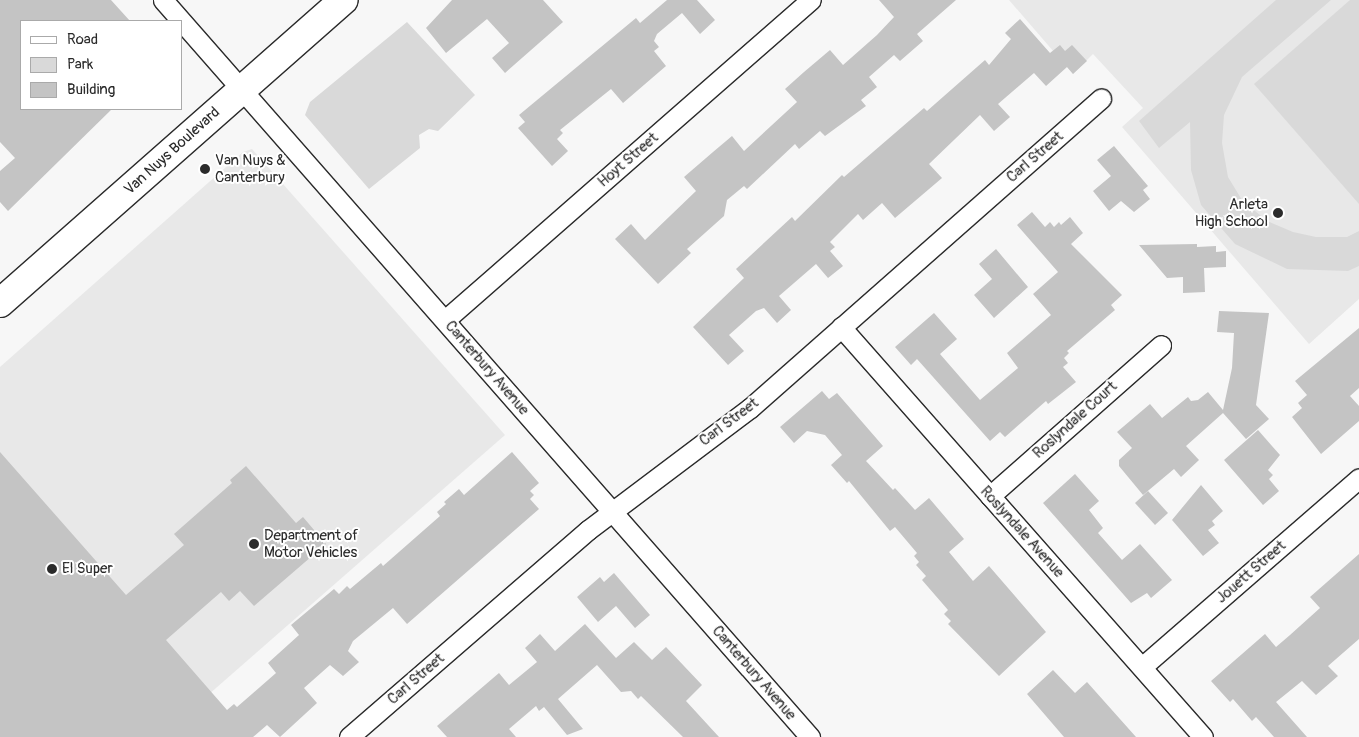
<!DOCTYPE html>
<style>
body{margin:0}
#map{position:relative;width:1359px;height:737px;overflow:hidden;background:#f7f7f7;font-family:Pangolin,sans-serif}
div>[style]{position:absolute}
.built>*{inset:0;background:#e8e8e8}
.green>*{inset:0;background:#d9d9d9}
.building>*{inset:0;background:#c4c4c4}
.roads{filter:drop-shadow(1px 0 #2b2b2b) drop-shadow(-1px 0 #2b2b2b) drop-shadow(0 1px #2b2b2b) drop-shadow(0 -1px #2b2b2b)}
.street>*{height:19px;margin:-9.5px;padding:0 9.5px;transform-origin:9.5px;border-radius:9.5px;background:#fff}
.primary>*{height:28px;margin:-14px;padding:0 14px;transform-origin:14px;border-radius:14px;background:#fff}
.dots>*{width:14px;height:14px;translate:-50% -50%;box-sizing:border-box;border:2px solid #fff;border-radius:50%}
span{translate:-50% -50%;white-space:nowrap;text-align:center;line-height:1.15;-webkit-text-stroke:4px #fff;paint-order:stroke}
.street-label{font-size:15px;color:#2b2b2b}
.poi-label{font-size:15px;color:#2b2b2b}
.left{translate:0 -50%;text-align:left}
.right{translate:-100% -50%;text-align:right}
.legend{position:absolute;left:20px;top:20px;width:162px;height:90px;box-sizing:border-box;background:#fff;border:1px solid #aaa;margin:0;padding:6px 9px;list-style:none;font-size:15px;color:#2b2b2b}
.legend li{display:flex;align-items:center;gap:10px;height:25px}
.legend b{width:25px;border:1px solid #aaa}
</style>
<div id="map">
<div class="built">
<div style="clip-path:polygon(1009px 0,1359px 0,1359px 299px,1309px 344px,1122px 127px,1143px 108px,1093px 54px,1073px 74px)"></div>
<div style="clip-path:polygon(252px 149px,505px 435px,160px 737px,0 737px,0 367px,243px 152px)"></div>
</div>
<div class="green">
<div style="clip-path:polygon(1276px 0,1331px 0,1242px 77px,1224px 115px,1222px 143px,1228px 177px,1242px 200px,1267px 221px,1293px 232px,1316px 237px,1347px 237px,1359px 231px,1359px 266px,1348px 271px,1287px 269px,1235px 244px,1201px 205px,1191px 170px,1190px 122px,1159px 148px,1139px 121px)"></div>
<div style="clip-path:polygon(1350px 0,1359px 0,1359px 204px,1254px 84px)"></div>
<div style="clip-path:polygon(407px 22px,475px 95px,438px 131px,429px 129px,419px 135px,420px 148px,369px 189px,305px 115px,310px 102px)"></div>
</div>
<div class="building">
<div style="clip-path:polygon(0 0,111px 0,130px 21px,21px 21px,21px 109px,112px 109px,8px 211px,0 202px,0 171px,15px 158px,0 142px)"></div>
<div style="clip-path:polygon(452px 0,543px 0,563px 22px,505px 73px,492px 58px,509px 43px,487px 19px,446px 53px,426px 28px)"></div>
<div style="clip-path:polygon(667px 0,697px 0,715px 20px,700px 34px,682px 13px,657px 34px,654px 41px,659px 47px,654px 51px,666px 66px,623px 103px,611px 89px,560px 130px,563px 133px,557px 139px,568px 151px,552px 166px,518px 128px,525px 122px,519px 115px,636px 18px,640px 23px)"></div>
<div style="clip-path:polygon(879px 0,956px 0,917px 34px,923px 41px,900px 61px,894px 55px,869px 77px,877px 87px,861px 100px,866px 106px,825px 136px,820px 131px,799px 149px,795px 144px,747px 189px,744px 186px,727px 200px,724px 216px,687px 249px,691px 253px,658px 284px,615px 239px,631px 224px,645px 240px,696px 191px,684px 177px,713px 152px,732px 136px,744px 151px,797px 102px,785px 89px,804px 72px,830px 50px,843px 65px,877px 35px,894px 17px)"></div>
<div style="clip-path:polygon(1020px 19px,1050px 53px,1060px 45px,1065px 51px,1072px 45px,1087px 61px,1073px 74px,1067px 67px,1046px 86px,1034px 73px,998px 104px,1010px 117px,994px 131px,980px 115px,929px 164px,942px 178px,895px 218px,882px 203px,863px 220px,858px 214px,830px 242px,835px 247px,830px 251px,843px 266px,828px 278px,816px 264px,779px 296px,791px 310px,777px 323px,764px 308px,756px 311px,729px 335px,744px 351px,728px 365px,693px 327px,744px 278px,736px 269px,792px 217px,795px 221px,842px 175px,844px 177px,924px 108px,927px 111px,985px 60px,989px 65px,1011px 39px,1005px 33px)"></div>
<div style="clip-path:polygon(1114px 146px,1148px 186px,1143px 190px,1150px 199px,1134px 212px,1121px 201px,1109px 211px,1093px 191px,1111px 176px,1097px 160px)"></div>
<div style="clip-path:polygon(1032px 212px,1045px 227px,1050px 222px,1054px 227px,1059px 222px,1061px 225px,1070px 217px,1083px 233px,1071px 244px,1122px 295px,1111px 305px,1115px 310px,1067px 351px,1069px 353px,1064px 358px,1068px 363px,1063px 367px,1076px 382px,1048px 404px,1046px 401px,1005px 437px,1000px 432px,990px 441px,917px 359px,911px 365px,895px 347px,934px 313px,957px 339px,940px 354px,980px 400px,1018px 368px,1007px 353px,1051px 315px,1033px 294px,1058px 272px,1017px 225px)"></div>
<div style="clip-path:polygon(1197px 244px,1197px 247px,1216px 246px,1216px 252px,1226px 251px,1226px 267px,1204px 268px,1205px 292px,1183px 293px,1183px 277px,1167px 278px,1139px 245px)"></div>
<div style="clip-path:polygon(996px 249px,1028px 287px,994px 318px,974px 295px,992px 279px,979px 264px)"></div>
<div style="clip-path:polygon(1219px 311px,1269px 313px,1256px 405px,1269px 419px,1246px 439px,1223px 413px,1186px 446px,1199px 460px,1181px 477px,1174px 469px,1143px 495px,1119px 466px,1119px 460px,1132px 448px,1117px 432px,1150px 404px,1162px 418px,1188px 397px,1191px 401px,1198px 400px,1208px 392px,1223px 410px,1232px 368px,1234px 333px,1217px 332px)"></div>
<div style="clip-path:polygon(1359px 328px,1359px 388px,1350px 396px,1359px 406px,1359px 421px,1321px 454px,1292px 417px,1302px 408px,1298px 403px,1307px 395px,1295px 381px)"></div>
<div style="clip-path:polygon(822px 391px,829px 399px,837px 393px,883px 446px,866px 461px,893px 490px,895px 488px,915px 510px,929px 498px,964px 539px,949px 552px,973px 581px,989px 566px,1046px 632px,999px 676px,948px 624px,951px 621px,944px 614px,948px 610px,922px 580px,926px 576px,916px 565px,919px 562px,914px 556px,917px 553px,895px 527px,890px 531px,849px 481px,847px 483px,831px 465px,842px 455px,825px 435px,807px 431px,794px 443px,780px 427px)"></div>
<div style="clip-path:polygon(1258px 430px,1280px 455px,1268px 470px,1273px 475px,1269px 479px,1279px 491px,1263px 505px,1224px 460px)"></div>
<div style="clip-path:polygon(0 452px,126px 595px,184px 545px,174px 534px,232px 483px,230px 480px,246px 466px,296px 523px,303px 517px,326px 544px,254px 606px,240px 591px,229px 601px,221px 592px,166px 640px,227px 710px,234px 704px,237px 707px,276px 673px,268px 663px,299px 635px,291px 625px,334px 589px,339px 594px,347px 586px,350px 589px,381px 563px,383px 566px,440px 516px,437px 512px,446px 504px,444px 502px,459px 489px,464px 495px,512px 452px,539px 483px,530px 491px,534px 495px,530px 499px,539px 509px,407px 624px,393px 608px,353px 641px,348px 651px,359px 662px,343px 676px,330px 665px,304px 688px,317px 703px,280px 737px,267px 725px,253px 737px,0 737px)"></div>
<div style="clip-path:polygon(1075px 474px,1099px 501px,1089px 510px,1103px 528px,1098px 533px,1122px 560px,1140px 544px,1172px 580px,1151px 598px,1147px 593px,1131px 603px,1043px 503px)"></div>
<div style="clip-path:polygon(1201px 485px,1223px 511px,1212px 521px,1215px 525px,1208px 530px,1219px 543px,1203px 556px,1172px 520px)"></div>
<div style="clip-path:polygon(1148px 491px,1168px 513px,1155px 525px,1135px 503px)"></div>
<div style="clip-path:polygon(1359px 554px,1359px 639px,1328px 666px,1338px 676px,1316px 695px,1302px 681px,1276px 702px,1307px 737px,1274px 737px,1256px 717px,1252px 721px,1233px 699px,1230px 702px,1211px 681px,1265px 634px,1276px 647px,1290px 635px,1320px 608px,1310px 597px)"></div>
<div style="clip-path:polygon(614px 573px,650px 615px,635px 628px,616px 606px,598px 622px,577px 597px,600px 577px,604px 582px)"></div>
<div style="clip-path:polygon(585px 624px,616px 658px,634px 642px,652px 660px,666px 647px,702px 685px,686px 701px,719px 737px,683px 737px,641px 696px,638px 699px,631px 691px,621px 692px,597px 665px,558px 699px,583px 729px,567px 735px,544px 707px,539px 711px,536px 706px,509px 729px,516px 737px,447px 737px,437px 726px,499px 673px,509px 685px,537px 662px,525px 648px,540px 634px,555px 651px)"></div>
<div style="clip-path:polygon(1053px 670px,1075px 693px,1087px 682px,1136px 737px,1064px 737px,1027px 694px)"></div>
</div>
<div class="roads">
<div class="street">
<div style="left:163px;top:0;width:981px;rotate:48.72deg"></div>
<div style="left:445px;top:320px;width:486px;rotate:-41.2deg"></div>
<div style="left:841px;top:327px;width:547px;rotate:48.56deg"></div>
<div style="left:990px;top:496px;width:228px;rotate:-41.4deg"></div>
<div style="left:1143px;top:666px;width:286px;rotate:-41deg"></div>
<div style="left:349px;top:737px;width:316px;rotate:-40.9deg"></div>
<div style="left:588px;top:530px;width:203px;rotate:-37deg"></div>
<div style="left:750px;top:408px;width:468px;rotate:-41.4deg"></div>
</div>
<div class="primary">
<div style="left:0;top:303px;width:458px;rotate:-41.4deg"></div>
</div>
</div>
<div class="dots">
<div style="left:205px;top:169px;background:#2b2b2b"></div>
<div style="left:1278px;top:213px;background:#2b2b2b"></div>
<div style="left:254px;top:544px;background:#2b2b2b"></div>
<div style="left:52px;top:569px;background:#2b2b2b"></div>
</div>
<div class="street-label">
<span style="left:172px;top:151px;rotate:-42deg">Van Nuys Boulevard</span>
<span style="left:1035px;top:157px;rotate:-41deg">Carl Street</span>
<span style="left:628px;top:160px;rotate:-41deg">Hoyt Street</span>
<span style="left:487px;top:368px;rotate:49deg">Canterbury Avenue</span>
<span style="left:1075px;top:420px;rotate:-42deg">Roslyndale Court</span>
<span style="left:729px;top:422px;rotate:-37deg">Carl Street</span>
<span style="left:1022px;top:532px;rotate:48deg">Roslyndale Avenue</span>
<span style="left:1251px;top:572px;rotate:-41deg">Jouett Street</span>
<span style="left:754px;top:673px;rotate:49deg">Canterbury Avenue</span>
<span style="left:416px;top:679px;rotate:-41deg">Carl Street</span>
</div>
<div class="poi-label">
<span class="left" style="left:215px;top:169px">Van Nuys &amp;<br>Canterbury</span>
<span class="right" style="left:1268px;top:213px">Arleta<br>High School</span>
<span class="left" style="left:264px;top:544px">Department of<br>Motor Vehicles</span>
<span class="left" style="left:62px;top:569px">El Super</span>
</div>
<ul class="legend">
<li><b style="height:6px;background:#fff"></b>Road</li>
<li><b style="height:14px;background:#d9d9d9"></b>Park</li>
<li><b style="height:14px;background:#c4c4c4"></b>Building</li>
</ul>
</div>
